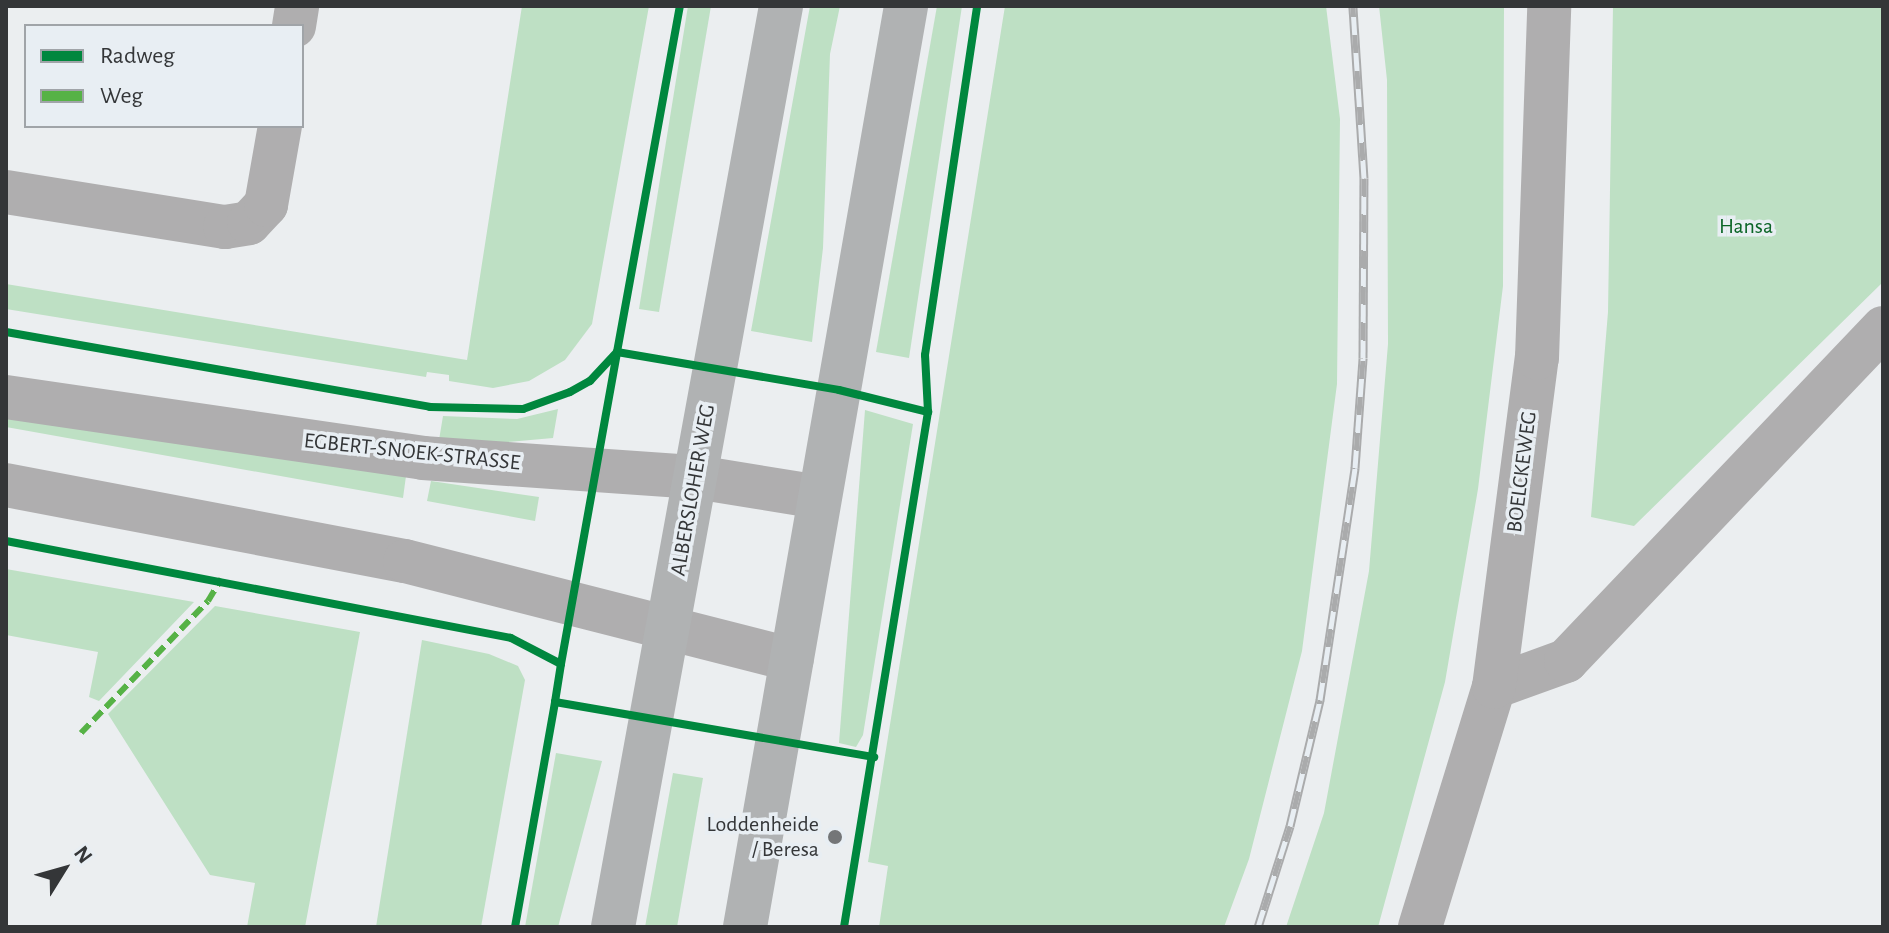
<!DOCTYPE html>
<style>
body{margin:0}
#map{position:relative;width:1889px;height:933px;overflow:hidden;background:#ebeef0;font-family:"Alegreya Sans",sans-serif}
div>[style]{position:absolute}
.green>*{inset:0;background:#bee0c4}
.minor>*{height:44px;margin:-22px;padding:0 22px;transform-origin:22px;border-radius:22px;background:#afaeaf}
.major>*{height:44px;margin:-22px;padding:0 22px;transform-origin:22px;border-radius:22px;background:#b0b2b3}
.rail>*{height:9px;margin-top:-4.5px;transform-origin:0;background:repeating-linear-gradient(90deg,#e8eef3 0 18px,#aaabac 0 36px);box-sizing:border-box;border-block:2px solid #aaabac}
.quiet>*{height:6px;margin-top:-3px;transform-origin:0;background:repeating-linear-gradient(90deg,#56b246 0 12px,transparent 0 18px)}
.cycleway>*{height:8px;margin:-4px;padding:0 4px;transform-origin:4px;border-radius:4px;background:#00873e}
.dots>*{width:22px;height:22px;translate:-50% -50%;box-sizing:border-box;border:4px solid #e8eef3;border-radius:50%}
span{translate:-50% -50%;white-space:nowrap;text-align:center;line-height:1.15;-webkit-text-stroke:7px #e8eef3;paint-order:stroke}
.park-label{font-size:22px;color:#0a6526}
.street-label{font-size:22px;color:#343638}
.poi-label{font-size:22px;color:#343638}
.right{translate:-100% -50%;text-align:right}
.frame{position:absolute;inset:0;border:8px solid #343638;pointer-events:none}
.legend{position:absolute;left:24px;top:24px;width:280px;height:104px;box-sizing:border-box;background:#e8eef3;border:2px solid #a0a4a8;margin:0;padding:10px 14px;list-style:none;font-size:24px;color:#343638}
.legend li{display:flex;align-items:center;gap:16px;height:40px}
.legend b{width:40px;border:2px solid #a0a4a8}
.north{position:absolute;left:24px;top:829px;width:80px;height:80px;-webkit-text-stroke:6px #e8eef3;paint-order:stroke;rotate:53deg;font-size:22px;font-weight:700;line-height:32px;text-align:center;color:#343638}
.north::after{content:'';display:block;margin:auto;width:28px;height:36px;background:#343638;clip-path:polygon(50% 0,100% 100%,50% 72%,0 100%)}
</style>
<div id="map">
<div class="green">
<div style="clip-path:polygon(522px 6px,649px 6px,592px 324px,565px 360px,529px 381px,493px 388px,449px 381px,449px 375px,427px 372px,426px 377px,6px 309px,6px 284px,467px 360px)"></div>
<div style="clip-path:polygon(688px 6px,711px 6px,659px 312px,639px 309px)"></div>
<div style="clip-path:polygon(810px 6px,840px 6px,830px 54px,823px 248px,812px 342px,751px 331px)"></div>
<div style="clip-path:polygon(937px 6px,962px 6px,909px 358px,876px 352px)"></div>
<div style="clip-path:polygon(1005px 6px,1326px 6px,1340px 119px,1337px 384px,1302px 651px,1249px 859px,1224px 927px,879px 927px,888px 866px,868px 862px)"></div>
<div style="clip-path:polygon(1379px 6px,1504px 6px,1503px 286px,1478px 489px,1445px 682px,1378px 927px,1286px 927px,1324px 813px,1369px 571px,1388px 344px,1387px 80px)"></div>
<div style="clip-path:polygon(1613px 6px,1883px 6px,1883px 282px,1634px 526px,1591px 517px,1608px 312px)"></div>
<div style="clip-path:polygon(558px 409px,553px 438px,476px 445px,439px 440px,443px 416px,517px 419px)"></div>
<div style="clip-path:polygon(865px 410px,913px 424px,863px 735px,856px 747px,839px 743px)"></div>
<div style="clip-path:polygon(6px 413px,406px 476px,403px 498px,6px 427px)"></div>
<div style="clip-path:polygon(431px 481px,539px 497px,535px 521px,427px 501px)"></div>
<div style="clip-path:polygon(6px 569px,194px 602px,99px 701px,89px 697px,98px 652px,6px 635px)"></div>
<div style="clip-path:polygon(215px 606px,360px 632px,305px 927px,247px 927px,255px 883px,210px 875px,108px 714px)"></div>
<div style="clip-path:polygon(422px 640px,489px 654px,518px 666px,525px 680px,481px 927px,376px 927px)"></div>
<div style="clip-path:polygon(556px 753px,602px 761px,558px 927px,525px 927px)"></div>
<div style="clip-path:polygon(673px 773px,703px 778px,677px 927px,645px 927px)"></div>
</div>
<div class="minor">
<div style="left:294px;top:26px;width:20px;rotate:-81deg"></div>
<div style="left:6px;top:192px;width:222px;rotate:9.1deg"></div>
<div style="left:225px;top:227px;width:24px;rotate:-9deg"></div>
<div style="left:249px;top:223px;width:25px;rotate:-47deg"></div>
<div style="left:266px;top:205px;width:80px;rotate:-80deg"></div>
<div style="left:6px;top:397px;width:421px;rotate:8.3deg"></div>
<div style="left:423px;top:458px;width:274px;rotate:4deg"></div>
<div style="left:696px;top:477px;width:125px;rotate:9.2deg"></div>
<div style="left:6px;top:485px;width:406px;rotate:10.8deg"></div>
<div style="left:405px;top:561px;width:399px;rotate:14.3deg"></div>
<div style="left:1494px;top:687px;width:77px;rotate:-19.9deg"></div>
<div style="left:1566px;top:661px;width:460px;rotate:-46.4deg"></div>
<div style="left:1420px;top:927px;width:251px;rotate:-72.9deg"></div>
<div style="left:1494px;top:687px;width:332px;rotate:-82.6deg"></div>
<div style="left:1537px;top:358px;width:352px;rotate:-88deg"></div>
</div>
<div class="major">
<div style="left:613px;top:927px;width:936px;rotate:-79.66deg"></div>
<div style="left:745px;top:927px;width:935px;rotate:-80.08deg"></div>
</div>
<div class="rail">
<div style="left:1258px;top:927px;width:106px;rotate:-72.4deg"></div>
<div style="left:1290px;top:826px;width:130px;rotate:-76.6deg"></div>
<div style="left:1320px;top:700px;width:235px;rotate:-81.4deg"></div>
<div style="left:1355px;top:468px;width:110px;rotate:-85.8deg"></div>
<div style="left:1363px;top:358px;width:180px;rotate:-89.7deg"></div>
<div style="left:1364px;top:178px;width:172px;rotate:-93.7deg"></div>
</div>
<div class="quiet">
<div style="left:81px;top:733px;width:183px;rotate:-46.1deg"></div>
<div style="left:208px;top:601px;width:26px;rotate:-59deg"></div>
</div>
<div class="cycleway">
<div style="left:6px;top:332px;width:431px;rotate:10deg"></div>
<div style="left:430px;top:407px;width:93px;rotate:1.2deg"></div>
<div style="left:523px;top:409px;width:50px;rotate:-19.9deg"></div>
<div style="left:570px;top:392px;width:23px;rotate:-29deg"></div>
<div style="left:590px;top:381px;width:40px;rotate:-47deg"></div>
<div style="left:617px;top:352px;width:352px;rotate:-79.7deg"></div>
<div style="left:6px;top:541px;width:514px;rotate:10.87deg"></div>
<div style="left:511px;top:638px;width:56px;rotate:27.5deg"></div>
<div style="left:561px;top:664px;width:38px;rotate:99deg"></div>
<div style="left:555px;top:702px;width:324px;rotate:9.8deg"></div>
<div style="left:561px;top:664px;width:317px;rotate:-79.8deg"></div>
<div style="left:617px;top:352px;width:225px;rotate:9.7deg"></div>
<div style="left:839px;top:390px;width:92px;rotate:13.9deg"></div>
<div style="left:515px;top:927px;width:229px;rotate:-79.9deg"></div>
<div style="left:844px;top:927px;width:522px;rotate:-80.74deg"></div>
<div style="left:928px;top:412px;width:57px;rotate:-93deg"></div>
<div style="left:925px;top:355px;width:353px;rotate:-81.5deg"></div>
</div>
<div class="dots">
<div style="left:835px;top:837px;background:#747678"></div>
</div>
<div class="park-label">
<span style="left:1746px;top:227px">Hansa</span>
</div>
<div class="street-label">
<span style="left:412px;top:452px;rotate:6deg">EGBERT-SNOEK-STRASSE</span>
<span style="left:1522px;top:472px;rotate:-83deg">BOELCKEWEG</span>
<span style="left:693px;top:490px;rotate:-80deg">ALBERSLOHER WEG</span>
</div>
<div class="poi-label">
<span class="right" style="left:819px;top:837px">Loddenheide<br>/ Beresa</span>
</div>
<div class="frame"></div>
<ul class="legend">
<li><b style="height:10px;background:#00873e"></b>Radweg</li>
<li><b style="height:10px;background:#56b246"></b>Weg</li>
</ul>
<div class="north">N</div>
</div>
